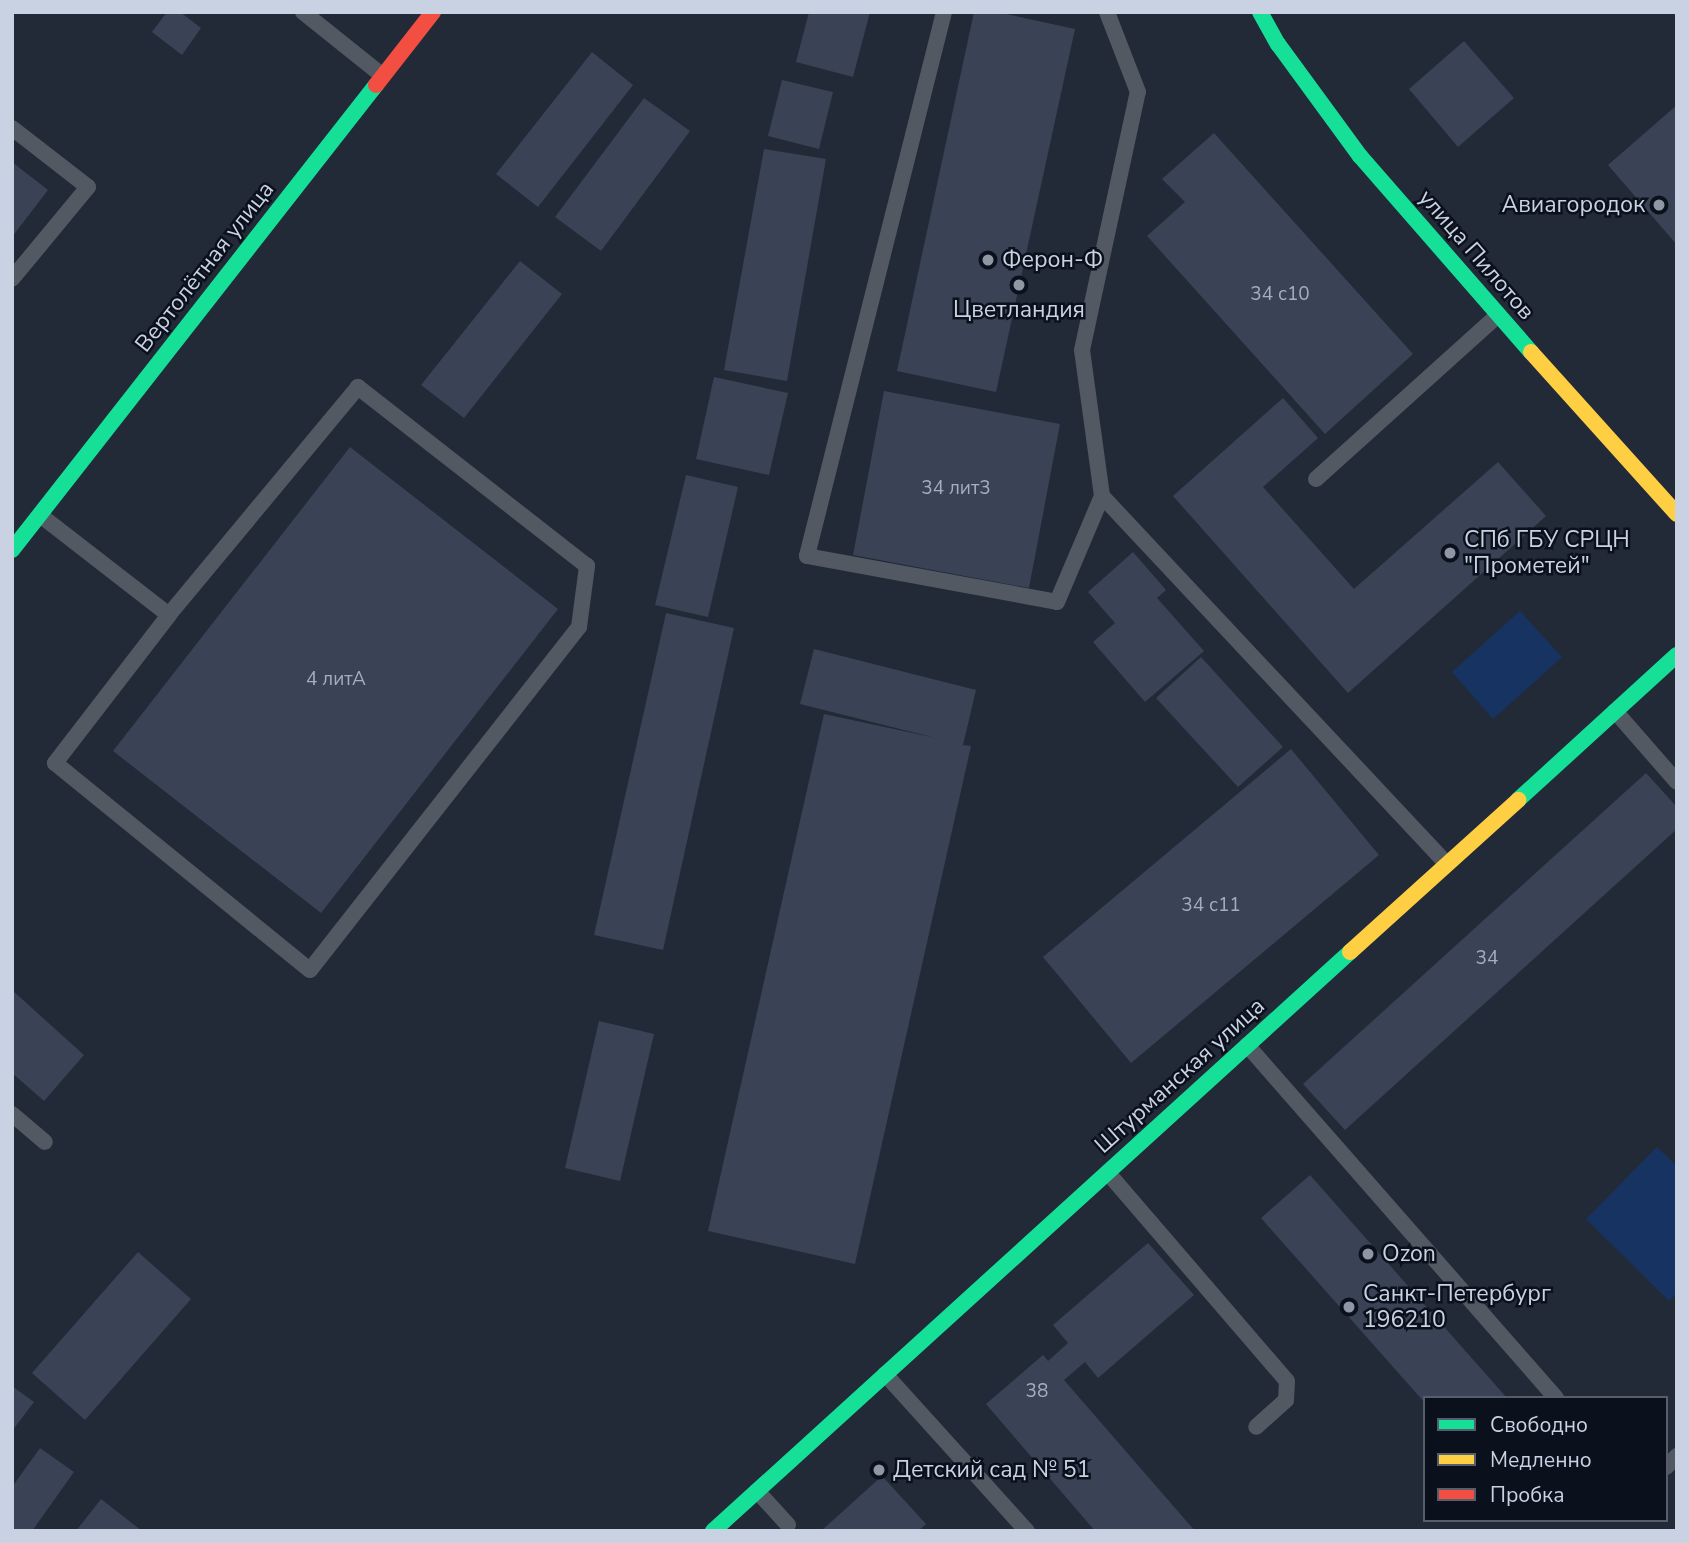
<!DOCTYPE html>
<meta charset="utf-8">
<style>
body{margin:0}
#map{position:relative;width:1689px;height:1543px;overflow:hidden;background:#222a38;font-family:"Nunito Sans",sans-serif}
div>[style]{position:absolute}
.green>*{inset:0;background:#173362}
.building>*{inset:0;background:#394355}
.lane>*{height:16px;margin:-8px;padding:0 8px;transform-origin:8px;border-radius:8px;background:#525962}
.fast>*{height:16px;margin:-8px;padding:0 8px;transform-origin:8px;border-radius:8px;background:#16e098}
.slow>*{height:16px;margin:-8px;padding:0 8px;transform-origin:8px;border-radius:8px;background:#ffcf43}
.jam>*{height:16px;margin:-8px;padding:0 8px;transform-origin:8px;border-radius:8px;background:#f24e42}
.dots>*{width:19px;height:19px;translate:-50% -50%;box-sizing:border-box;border:4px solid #0b111c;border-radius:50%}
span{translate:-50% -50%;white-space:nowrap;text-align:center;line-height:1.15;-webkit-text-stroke:5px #0b111c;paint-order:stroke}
.number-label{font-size:19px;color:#a5aebf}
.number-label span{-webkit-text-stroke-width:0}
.poi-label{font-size:23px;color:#c9d2e2}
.right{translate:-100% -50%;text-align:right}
.left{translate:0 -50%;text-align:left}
.street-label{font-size:23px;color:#c9d2e2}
.frame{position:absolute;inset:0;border:14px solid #c9d2e2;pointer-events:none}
.legend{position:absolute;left:1423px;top:1396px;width:245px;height:126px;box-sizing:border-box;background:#0b111c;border:2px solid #575e6b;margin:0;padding:9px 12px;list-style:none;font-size:21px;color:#c9d2e2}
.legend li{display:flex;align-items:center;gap:14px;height:35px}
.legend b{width:35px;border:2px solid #575e6b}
</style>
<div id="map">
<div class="green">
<div style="clip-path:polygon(1520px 611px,1562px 657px,1493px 719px,1452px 672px)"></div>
<div style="clip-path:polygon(1657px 1147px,1677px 1166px,1677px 1293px,1669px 1301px,1586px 1219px)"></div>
</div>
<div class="building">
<div style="clip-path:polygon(167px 12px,180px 12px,201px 28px,182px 55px,152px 32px)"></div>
<div style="clip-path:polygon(809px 12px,870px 12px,853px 77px,796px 62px)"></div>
<div style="clip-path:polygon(974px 12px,997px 12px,1075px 29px,996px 392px,897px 371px)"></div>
<div style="clip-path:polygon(1464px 41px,1514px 98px,1458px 147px,1409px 89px)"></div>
<div style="clip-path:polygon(592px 52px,633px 85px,538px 207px,496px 174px)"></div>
<div style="clip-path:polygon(782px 80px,833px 92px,819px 149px,768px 136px)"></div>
<div style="clip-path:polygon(644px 98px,690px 131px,601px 251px,555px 217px)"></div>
<div style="clip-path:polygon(1677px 105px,1677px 245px,1608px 165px)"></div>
<div style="clip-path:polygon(1214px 133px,1413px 354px,1325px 434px,1147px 236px,1185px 202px,1162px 179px)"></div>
<div style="clip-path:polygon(764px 149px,826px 159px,787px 381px,724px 370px)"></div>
<div style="clip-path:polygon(12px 162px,48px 190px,12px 237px)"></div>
<div style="clip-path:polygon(520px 261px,562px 294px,464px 418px,421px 385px)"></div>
<div style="clip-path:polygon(714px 377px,788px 393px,769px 475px,696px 459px)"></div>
<div style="clip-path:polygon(884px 391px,1060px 424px,1029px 588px,853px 555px)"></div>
<div style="clip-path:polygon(1283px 398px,1318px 438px,1263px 487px,1354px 589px,1498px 462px,1546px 516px,1348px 693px,1173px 496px)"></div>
<div style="clip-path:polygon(350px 447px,558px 609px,321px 913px,113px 751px)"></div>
<div style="clip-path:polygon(686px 475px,738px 487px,708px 617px,655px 605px)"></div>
<div style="clip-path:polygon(1133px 552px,1166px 590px,1157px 598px,1204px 651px,1145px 702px,1093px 642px,1115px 623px,1088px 592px)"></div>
<div style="clip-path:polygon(666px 613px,734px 628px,663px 950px,594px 935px)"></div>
<div style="clip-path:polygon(814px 649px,976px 690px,963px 745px,971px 746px,855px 1264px,708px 1231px,824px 714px,936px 738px,800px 704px)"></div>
<div style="clip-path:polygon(1201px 657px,1283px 747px,1238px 787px,1156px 698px)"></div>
<div style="clip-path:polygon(1291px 749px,1379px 855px,1131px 1063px,1043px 957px)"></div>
<div style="clip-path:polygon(1646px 773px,1677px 807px,1677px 829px,1345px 1130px,1303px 1084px)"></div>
<div style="clip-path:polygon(12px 990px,84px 1055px,44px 1101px,12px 1073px)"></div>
<div style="clip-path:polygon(599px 1021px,654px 1034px,620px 1181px,565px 1168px)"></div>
<div style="clip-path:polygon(1310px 1175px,1469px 1355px,1507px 1398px,1425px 1398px,1425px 1403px,1261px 1218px)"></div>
<div style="clip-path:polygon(1148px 1243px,1194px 1295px,1098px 1378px,1085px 1362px,1064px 1380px,1195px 1531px,1095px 1531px,986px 1404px,1043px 1355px,1048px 1361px,1068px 1343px,1053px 1325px)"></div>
<div style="clip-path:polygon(138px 1252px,191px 1299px,85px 1420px,32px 1373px)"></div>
<div style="clip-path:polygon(12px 1386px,34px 1402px,12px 1431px)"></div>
<div style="clip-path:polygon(40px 1448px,74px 1472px,32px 1531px,12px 1531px,12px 1487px)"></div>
<div style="clip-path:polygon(882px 1476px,926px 1524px,918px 1531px,821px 1531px)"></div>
<div style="clip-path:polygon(101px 1499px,142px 1531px,76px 1531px)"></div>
</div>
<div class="lane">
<div style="left:303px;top:12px;width:102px;rotate:38.7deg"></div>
<div style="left:944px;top:12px;width:561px;rotate:104.14deg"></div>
<div style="left:807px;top:556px;width:254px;rotate:10.4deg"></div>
<div style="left:1057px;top:602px;width:115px;rotate:-67deg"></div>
<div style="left:1102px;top:496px;width:147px;rotate:-97.8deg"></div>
<div style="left:1082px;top:350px;width:264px;rotate:-77.8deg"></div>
<div style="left:1138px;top:92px;width:86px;rotate:-111.2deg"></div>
<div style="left:12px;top:128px;width:96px;rotate:37.8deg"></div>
<div style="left:88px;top:187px;width:119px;rotate:129.6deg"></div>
<div style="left:1316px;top:479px;width:245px;rotate:-42deg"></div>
<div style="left:1102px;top:496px;width:504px;rotate:46.85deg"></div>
<div style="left:40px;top:515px;width:163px;rotate:37.8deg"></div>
<div style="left:169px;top:615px;width:187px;rotate:127.6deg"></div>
<div style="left:55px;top:763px;width:328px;rotate:39.1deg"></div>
<div style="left:310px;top:970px;width:436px;rotate:-51.9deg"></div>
<div style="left:579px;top:627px;width:62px;rotate:-82.5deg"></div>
<div style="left:587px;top:566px;width:291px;rotate:-142deg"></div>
<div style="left:358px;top:387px;width:296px;rotate:129.7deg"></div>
<div style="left:1615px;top:711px;width:94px;rotate:48.9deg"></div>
<div style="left:1247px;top:1045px;width:469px;rotate:48.8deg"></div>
<div style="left:12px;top:1114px;width:43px;rotate:40.3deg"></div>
<div style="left:1108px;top:1173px;width:274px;rotate:49.3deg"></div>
<div style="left:1287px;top:1381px;width:19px;rotate:93deg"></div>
<div style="left:1286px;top:1400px;width:40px;rotate:138deg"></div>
<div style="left:885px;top:1374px;width:212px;rotate:47.9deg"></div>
<div style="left:1666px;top:1467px;width:16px;rotate:-45deg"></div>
<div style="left:757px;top:1491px;width:46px;rotate:47.6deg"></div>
</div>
<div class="fast">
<div style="left:1260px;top:12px;width:37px;rotate:61deg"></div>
<div style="left:1278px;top:44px;width:139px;rotate:53.8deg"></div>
<div style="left:1360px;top:156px;width:260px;rotate:48.9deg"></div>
<div style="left:12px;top:550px;width:591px;rotate:-51.95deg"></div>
<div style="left:1518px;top:800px;width:215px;rotate:-42.4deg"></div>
<div style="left:713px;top:1531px;width:861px;rotate:-42.27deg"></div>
</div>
<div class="slow">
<div style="left:1531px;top:352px;width:218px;rotate:48deg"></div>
<div style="left:1350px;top:952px;width:227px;rotate:-42.1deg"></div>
</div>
<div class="jam">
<div style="left:376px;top:85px;width:93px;rotate:-52deg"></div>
</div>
<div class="dots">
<div style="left:1659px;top:205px;background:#8f97a6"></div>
<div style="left:988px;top:260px;background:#8f97a6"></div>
<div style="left:1019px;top:285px;background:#8f97a6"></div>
<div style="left:1450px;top:553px;background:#8f97a6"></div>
<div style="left:1368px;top:1254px;background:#8f97a6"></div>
<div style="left:1349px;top:1307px;background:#8f97a6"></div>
<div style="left:879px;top:1470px;background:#8f97a6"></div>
</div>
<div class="number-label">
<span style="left:1280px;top:295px">34 с10</span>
<span style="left:956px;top:489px">34 лит3</span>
<span style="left:336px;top:680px">4 литА</span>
<span style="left:1211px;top:906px">34 с11</span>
<span style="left:1487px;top:959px">34</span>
<span style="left:1037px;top:1392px">38</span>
</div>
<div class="poi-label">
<span class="right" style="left:1645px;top:205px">Авиагородок</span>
<span class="left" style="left:1002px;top:260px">Ферон-Ф</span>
<span style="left:1019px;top:310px">Цветландия</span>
<span class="left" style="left:1464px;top:553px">СПб ГБУ СРЦН<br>"Прометей"</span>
<span class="left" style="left:1382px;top:1254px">Ozon</span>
<span class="left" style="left:1363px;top:1307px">Санкт-Петербург<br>196210</span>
<span class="left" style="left:893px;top:1470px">Детский сад № 51</span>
</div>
<div class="street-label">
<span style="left:1476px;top:255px;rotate:49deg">улица Пилотов</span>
<span style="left:205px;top:267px;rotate:-52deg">Вертолётная улица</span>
<span style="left:1180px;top:1076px;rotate:-42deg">Штурманская улица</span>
</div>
<div class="frame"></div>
<ul class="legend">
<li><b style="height:9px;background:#16e098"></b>Свободно</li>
<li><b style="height:9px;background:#ffcf43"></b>Медленно</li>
<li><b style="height:9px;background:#f24e42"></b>Пробка</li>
</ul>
</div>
